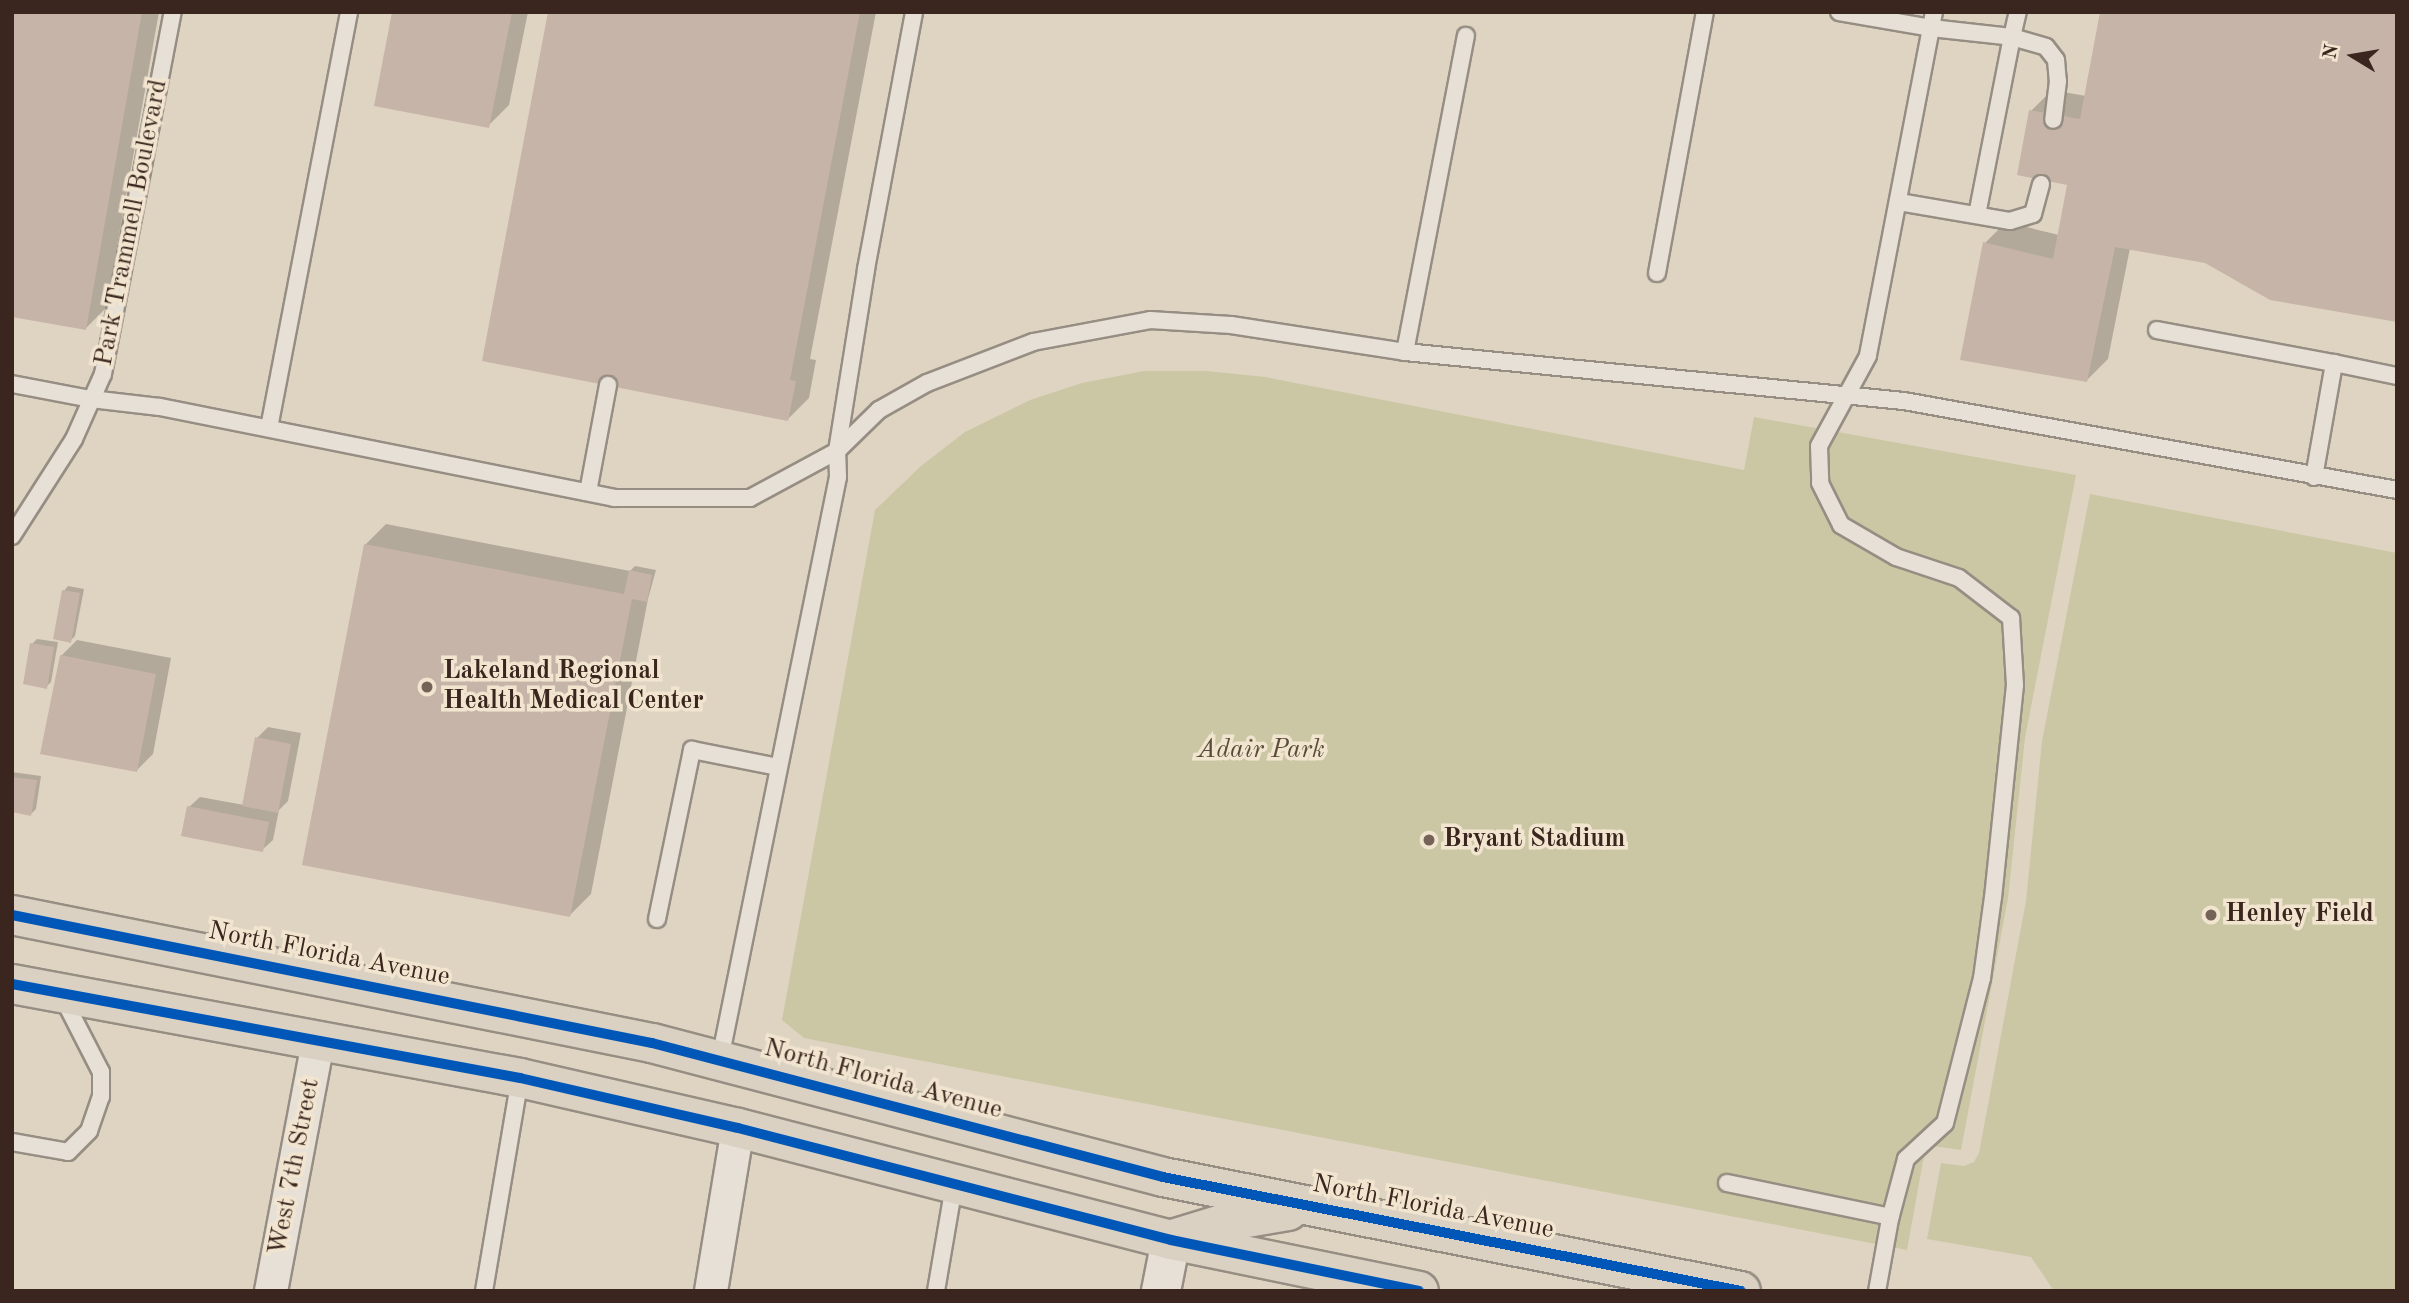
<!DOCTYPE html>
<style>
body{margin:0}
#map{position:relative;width:2409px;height:1303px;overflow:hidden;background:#dfd4c2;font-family:"Old Standard TT",serif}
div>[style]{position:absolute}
.green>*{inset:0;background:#cbc7a4}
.shadow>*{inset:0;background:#0003}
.building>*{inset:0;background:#c7b4a8}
.roads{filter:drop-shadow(2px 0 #968e83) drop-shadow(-2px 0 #968e83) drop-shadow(0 2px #968e83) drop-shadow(0 -2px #968e83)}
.service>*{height:16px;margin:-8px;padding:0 8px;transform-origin:8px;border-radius:8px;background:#e6e0d7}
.minor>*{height:32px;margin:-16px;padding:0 16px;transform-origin:16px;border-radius:16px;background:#e6e0d7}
.tertiary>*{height:38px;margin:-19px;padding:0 19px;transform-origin:19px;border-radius:19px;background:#e6e0d7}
.primary>*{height:38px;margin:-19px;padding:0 19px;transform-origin:19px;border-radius:19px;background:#dad1c2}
.cycleway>*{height:10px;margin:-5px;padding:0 5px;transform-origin:5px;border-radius:5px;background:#0057b8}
.dots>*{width:19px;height:19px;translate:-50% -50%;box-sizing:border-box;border:4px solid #f2e5d0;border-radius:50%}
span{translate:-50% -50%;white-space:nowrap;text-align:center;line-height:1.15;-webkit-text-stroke:7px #f2e5d0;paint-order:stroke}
.street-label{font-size:26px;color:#3a261e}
.poi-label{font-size:26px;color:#3a261e;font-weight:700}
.left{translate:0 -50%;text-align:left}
.park-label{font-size:26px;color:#5a4c3a;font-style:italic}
.frame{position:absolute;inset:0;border:14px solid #3a261e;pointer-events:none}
.north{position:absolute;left:2318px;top:21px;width:70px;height:70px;-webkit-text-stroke:5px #f2e5d0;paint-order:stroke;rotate:281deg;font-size:19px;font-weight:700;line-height:28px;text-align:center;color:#3a261e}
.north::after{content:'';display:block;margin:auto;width:24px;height:32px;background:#3a261e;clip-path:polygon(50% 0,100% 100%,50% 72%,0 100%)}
</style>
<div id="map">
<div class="green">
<div style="clip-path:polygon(1144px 371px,1207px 371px,1265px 377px,1744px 470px,1754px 417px,2076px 475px,2025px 738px,2008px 898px,1961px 1150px,1926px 1145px,1907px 1250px,804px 1038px,782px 1020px,875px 510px,921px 466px,965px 432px,1030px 400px,1082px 383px)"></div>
<div style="clip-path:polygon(2090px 494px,2397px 553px,2397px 1291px,2054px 1291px,2031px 1257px,1927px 1239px,1941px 1163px,1964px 1166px,1974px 1162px,1979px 1153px,2026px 901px,2042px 741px)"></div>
</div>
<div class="shadow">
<div style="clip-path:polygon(12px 12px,159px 12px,106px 308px,85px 329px)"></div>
<div style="clip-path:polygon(394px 12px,528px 12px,509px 105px,488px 126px)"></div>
<div style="clip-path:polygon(550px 12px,876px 12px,810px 359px,816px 360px,809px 398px,788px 419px)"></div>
<div style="clip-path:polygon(2052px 90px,2086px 96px,2205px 262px,2130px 248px,2108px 359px,2087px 380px,1985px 243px,2006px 222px,2059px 235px,2069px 183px,2031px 111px)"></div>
<div style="clip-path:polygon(386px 524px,630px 571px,635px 566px,656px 570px,648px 599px,591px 894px,570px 915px,365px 545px)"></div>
<div style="clip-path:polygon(68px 586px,84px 589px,75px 636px,70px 641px,64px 591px)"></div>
<div style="clip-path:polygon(37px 639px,58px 642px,51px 682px,46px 687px,32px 644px)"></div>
<div style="clip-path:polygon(77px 640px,171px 658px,153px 754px,137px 770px,61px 656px)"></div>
<div style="clip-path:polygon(268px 727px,301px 733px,288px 801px,279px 810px,273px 840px,262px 850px,189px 807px,200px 797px,244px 805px,257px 738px)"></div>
<div style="clip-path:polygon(12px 772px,41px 776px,36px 809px,31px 814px,12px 811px)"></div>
</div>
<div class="building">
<div style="clip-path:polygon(12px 12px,142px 12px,86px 330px,12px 317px)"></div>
<div style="clip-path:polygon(392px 12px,512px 12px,489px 128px,374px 106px)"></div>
<div style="clip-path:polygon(548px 12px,860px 12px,790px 380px,796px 381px,788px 421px,482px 361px)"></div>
<div style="clip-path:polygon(2100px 12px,2397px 12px,2397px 322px,2270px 300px,2205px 263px,2115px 247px,2087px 382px,1960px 360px,1983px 242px,2053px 259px,2067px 185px,2017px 175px,2029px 110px,2080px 119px)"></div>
<div style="clip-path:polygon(364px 544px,624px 594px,629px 570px,652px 575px,647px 602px,632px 599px,570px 917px,302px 865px)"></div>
<div style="clip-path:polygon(62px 590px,80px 593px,71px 643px,53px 639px)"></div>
<div style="clip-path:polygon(30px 643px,54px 647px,47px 689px,23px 684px)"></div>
<div style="clip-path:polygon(60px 655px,156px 674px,137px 772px,40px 754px)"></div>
<div style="clip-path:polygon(255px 737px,291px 744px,278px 813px,242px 806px)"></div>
<div style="clip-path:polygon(12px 777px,37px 780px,31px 816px,12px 812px)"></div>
<div style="clip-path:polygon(187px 806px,269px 822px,263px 852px,181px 836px)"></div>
</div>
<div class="roads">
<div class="service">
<div style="left:1839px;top:12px;width:93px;rotate:9.9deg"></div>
<div style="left:1931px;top:28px;width:334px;rotate:100.9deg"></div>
<div style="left:1868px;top:356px;width:102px;rotate:118.6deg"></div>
<div style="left:1819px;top:446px;width:37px;rotate:88deg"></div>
<div style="left:1820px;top:483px;width:47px;rotate:63.4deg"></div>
<div style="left:1841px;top:525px;width:64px;rotate:30.2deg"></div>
<div style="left:1896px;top:557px;width:66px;rotate:18.4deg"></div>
<div style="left:1959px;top:578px;width:66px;rotate:37.6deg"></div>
<div style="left:2011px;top:618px;width:67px;rotate:86.6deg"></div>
<div style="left:2015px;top:685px;width:213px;rotate:95.9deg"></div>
<div style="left:1993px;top:897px;width:82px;rotate:97.7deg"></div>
<div style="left:1982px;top:978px;width:150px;rotate:104.3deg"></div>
<div style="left:1945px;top:1123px;width:53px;rotate:137.3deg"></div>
<div style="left:1906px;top:1159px;width:62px;rotate:104.9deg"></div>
<div style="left:1890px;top:1219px;width:73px;rotate:100.2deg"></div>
<div style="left:1934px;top:12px;width:16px;rotate:101deg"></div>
<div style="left:1931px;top:28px;width:81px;rotate:6.3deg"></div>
<div style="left:2012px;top:37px;width:26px;rotate:-77deg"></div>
<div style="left:1899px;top:202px;width:113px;rotate:9.7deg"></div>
<div style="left:2010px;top:221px;width:24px;rotate:-17deg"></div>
<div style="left:2033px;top:214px;width:31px;rotate:-75deg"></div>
<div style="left:1977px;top:215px;width:181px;rotate:-78.9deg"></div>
<div style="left:2012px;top:37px;width:35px;rotate:16deg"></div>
<div style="left:2046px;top:47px;width:16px;rotate:52deg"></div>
<div style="left:2056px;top:60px;width:21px;rotate:85deg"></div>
<div style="left:2058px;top:81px;width:39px;rotate:97deg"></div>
<div style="left:1657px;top:273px;width:265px;rotate:-79.6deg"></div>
<div style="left:2157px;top:330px;width:180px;rotate:10.6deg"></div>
<div style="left:1405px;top:352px;width:322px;rotate:-79.1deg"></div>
<div style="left:12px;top:384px;width:80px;rotate:10.8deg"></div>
<div style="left:91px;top:399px;width:69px;rotate:6.6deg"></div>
<div style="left:160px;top:407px;width:463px;rotate:11.3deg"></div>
<div style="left:614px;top:498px;width:136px"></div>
<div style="left:750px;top:498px;width:99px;rotate:-28.4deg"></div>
<div style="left:837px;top:451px;width:59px;rotate:-44.3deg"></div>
<div style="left:879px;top:410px;width:55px;rotate:-29.4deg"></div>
<div style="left:927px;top:383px;width:114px;rotate:-21.1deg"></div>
<div style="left:1033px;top:342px;width:119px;rotate:-10.6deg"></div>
<div style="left:1150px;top:320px;width:81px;rotate:3.5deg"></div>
<div style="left:1231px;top:325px;width:176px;rotate:8.8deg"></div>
<div style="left:1405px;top:352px;width:501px;rotate:5.61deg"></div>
<div style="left:1904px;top:401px;width:501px;rotate:10.23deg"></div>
<div style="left:269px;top:428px;width:424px;rotate:-79.1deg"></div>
<div style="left:2314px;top:477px;width:116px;rotate:-80deg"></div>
<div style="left:2334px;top:363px;width:64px;rotate:11.7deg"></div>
<div style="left:588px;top:492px;width:109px;rotate:-79.4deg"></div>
<div style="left:12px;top:536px;width:115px;rotate:-57.4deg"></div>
<div style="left:74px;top:439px;width:71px;rotate:-66deg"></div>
<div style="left:103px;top:374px;width:369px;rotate:-79.1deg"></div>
<div style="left:657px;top:919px;width:173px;rotate:-78.3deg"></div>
<div style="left:692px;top:750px;width:88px;rotate:11.2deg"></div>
<div style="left:720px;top:1059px;width:594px;rotate:-78.54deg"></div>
<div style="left:838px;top:477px;width:26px;rotate:-92deg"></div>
<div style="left:837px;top:451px;width:184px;rotate:-80.9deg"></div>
<div style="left:866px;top:269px;width:261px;rotate:-79.4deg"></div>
<div style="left:12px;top:1142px;width:57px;rotate:10.1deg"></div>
<div style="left:68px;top:1152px;width:30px;rotate:-45deg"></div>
<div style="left:89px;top:1131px;width:36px;rotate:-71deg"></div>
<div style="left:101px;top:1097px;width:25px;rotate:-90deg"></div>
<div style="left:101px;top:1072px;width:85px;rotate:-117.2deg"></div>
<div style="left:1727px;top:1183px;width:167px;rotate:11.7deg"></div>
<div style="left:484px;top:1291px;width:216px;rotate:-80.4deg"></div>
<div style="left:936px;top:1291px;width:107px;rotate:-80.3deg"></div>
</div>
<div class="minor">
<div style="left:271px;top:1291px;width:252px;rotate:-79.3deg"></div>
<div style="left:711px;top:1291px;width:165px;rotate:-80.6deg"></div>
</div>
<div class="tertiary">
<div style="left:1161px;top:1291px;width:52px;rotate:-78.9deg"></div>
</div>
<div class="primary">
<div style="left:12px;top:915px;width:653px;rotate:11.31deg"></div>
<div style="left:652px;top:1043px;width:528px;rotate:14.69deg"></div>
<div style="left:1163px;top:1177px;width:589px;rotate:11.16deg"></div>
<div style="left:12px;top:984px;width:517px;rotate:10.48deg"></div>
<div style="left:520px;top:1078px;width:224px;rotate:12.9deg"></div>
<div style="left:738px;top:1128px;width:447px;rotate:14.5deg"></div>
<div style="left:1171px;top:1240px;width:253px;rotate:11.6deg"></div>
<div style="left:1173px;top:1239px;width:65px;rotate:-17deg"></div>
<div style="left:1235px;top:1220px;width:54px;rotate:-9.6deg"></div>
</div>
</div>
<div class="cycleway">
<div style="left:12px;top:915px;width:653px;rotate:11.31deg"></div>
<div style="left:652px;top:1043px;width:528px;rotate:14.69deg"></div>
<div style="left:1163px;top:1177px;width:589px;rotate:11.16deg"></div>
<div style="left:12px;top:984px;width:517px;rotate:10.48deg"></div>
<div style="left:520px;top:1078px;width:224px;rotate:12.9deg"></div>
<div style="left:738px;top:1128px;width:447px;rotate:14.5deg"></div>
<div style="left:1171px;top:1240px;width:253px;rotate:11.6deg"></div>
</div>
<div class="dots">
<div style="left:427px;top:687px;background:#746357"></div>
<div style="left:1429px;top:840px;background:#746357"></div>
<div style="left:2211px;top:915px;background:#746357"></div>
</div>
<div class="street-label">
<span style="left:132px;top:223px;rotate:-79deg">Park Trammell Boulevard</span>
<span style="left:329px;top:955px;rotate:11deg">North Florida Avenue</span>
<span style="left:883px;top:1080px;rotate:15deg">North Florida Avenue</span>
<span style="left:295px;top:1167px;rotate:-79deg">West 7th Street</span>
<span style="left:1433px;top:1208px;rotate:11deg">North Florida Avenue</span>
</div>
<div class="poi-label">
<span class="left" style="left:443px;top:687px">Lakeland Regional<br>Health Medical Center</span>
<span class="left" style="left:1443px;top:840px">Bryant Stadium</span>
<span class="left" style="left:2225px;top:915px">Henley Field</span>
</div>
<div class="park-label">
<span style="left:1261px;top:751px">Adair Park</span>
</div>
<div class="frame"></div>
<div class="north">N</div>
</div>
